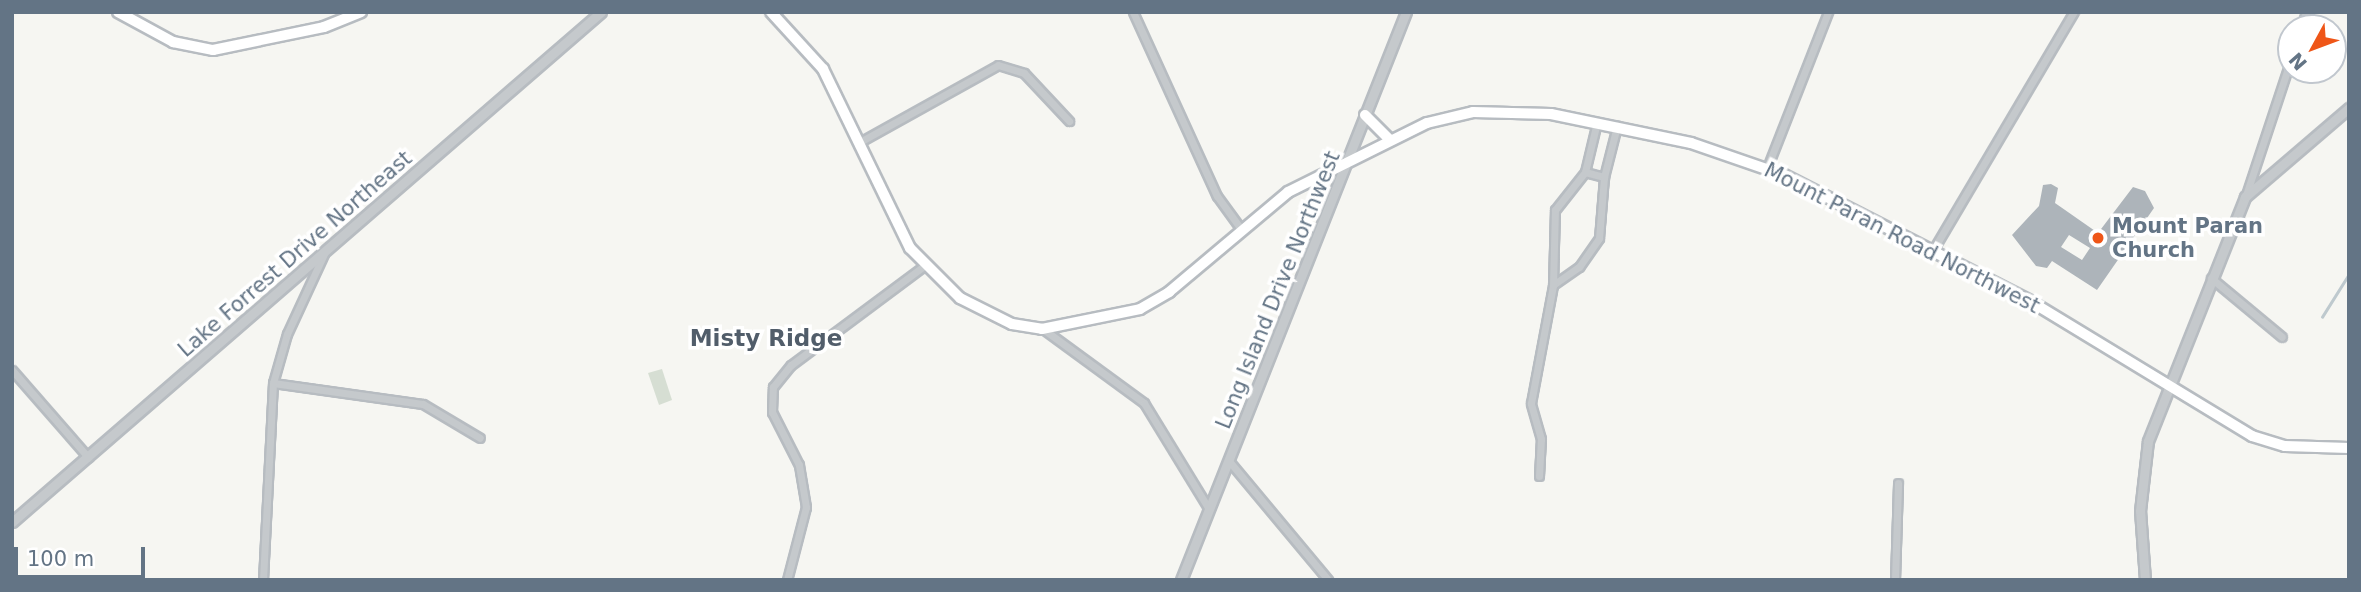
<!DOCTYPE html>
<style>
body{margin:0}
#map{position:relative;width:2361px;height:592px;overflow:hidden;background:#f6f6f2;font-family:"DejaVu Sans",sans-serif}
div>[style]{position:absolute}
.green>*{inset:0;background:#d6ded3}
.stream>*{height:2.5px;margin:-1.25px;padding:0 1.25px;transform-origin:1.25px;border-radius:1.25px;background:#bec9ce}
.building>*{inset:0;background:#adb4ba}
.roads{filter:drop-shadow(2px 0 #b7bcc1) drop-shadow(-2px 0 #b7bcc1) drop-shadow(0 2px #b7bcc1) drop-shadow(0 -2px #b7bcc1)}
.minor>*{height:7px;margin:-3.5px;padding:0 3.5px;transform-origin:3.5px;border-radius:3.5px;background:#c5c9cc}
.tertiary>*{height:9px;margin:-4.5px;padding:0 4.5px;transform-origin:4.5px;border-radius:4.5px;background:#c5c9cc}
.secondary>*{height:10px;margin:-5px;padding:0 5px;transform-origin:5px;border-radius:5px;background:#fff}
.dots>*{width:19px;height:19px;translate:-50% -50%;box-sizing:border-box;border:4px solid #fff;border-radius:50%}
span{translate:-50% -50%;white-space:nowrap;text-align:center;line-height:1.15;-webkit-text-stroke:7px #fff;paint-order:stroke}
.poi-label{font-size:21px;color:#637485;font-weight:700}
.left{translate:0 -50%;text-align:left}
.street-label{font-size:21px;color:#637485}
.neighbourhood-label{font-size:23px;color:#515d6a;font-weight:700}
.frame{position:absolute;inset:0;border:14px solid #637485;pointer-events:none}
.north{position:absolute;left:2277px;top:14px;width:70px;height:70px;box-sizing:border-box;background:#fff;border:2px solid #c1c7ce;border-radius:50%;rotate:229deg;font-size:19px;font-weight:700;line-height:28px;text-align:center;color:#637485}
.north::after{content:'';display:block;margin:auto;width:24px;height:32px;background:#ef5618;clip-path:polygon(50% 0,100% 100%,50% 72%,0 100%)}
.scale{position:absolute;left:14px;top:547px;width:131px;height:32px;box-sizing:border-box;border:4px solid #637485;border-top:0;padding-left:9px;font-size:21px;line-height:24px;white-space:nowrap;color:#637485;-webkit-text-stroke:5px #fff;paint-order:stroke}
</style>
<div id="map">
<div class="green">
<div style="clip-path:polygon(662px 369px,672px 400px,659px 405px,648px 373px)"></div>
</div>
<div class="stream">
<div style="left:2322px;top:317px;width:51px;rotate:-57.9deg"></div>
</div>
<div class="building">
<div style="clip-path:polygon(evenodd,2051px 184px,2058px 188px,2055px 203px,2098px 233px,2133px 187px,2145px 191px,2154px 208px,2097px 290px,2052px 261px,2047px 268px,2036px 266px,2012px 235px,2039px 206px,2043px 185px,2051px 184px,2069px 235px,2090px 248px,2082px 260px,2061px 247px,2069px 235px)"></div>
</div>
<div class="roads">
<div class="minor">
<div style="left:1133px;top:12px;width:202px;rotate:65.5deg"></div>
<div style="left:1217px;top:196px;width:41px;rotate:54deg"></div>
<div style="left:2301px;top:28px;width:17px;rotate:-73deg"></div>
<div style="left:858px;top:143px;width:160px;rotate:-29.1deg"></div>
<div style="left:998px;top:65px;width:27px;rotate:17deg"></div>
<div style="left:1024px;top:73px;width:66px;rotate:46.8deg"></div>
<div style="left:1767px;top:168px;width:168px;rotate:-68.6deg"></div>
<div style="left:1585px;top:172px;width:20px;rotate:15deg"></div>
<div style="left:2246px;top:195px;width:143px;rotate:-71.7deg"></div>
<div style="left:1933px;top:250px;width:277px;rotate:-59.4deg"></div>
<div style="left:2211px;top:278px;width:92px;rotate:39.7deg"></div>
<div style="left:1553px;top:285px;width:32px;rotate:-35deg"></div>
<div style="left:1579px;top:267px;width:35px;rotate:-55deg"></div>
<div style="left:1599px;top:238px;width:61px;rotate:-85.3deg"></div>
<div style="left:1604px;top:177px;width:53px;rotate:-75.7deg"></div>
<div style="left:1043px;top:329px;width:125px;rotate:36.2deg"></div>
<div style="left:1144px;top:403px;width:124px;rotate:58.5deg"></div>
<div style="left:12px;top:370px;width:116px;rotate:48.9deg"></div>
<div style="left:273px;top:383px;width:151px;rotate:8deg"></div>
<div style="left:423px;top:404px;width:66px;rotate:30.8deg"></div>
<div style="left:1229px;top:461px;width:155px;rotate:50.2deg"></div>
<div style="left:1539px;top:476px;width:37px;rotate:-87deg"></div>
<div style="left:1541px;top:439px;width:37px;rotate:-106deg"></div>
<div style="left:1531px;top:403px;width:120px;rotate:-79.4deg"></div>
<div style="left:1553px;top:285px;width:75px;rotate:-88.5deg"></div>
<div style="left:1555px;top:210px;width:48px;rotate:-51.7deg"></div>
<div style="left:1585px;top:172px;width:51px;rotate:-76.5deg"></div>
<div style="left:263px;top:580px;width:197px;rotate:-87.1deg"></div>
<div style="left:273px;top:383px;width:51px;rotate:-74.1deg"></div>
<div style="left:287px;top:334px;width:88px;rotate:-65.2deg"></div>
<div style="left:787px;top:580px;width:75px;rotate:-75.4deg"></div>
<div style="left:806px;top:507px;width:43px;rotate:-99.5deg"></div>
<div style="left:799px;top:465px;width:59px;rotate:-117deg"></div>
<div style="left:772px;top:412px;width:25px;rotate:-88deg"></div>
<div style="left:773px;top:387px;width:28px;rotate:-51deg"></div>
<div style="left:791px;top:365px;width:166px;rotate:-36.7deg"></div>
<div style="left:1895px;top:580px;width:97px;rotate:-88.2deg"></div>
</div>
<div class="tertiary">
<div style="left:12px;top:522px;width:779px;rotate:-40.89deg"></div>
<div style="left:1181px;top:580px;width:611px;rotate:-68.39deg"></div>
<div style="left:2145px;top:580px;width:69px;rotate:-94.1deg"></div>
<div style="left:2140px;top:511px;width:70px;rotate:-83.5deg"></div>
<div style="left:2148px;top:441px;width:263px;rotate:-68.3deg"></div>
<div style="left:2245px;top:197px;width:137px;rotate:-40.6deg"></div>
</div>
<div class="secondary">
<div style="left:118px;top:12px;width:63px;rotate:28.6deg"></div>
<div style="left:173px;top:42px;width:41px;rotate:11.3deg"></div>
<div style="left:213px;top:50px;width:113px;rotate:-11.7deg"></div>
<div style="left:324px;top:27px;width:40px;rotate:-22deg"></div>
<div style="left:771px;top:12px;width:77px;rotate:47.6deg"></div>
<div style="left:823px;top:69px;width:199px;rotate:64.1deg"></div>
<div style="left:910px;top:248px;width:71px;rotate:45deg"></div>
<div style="left:960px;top:298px;width:58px;rotate:26.6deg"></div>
<div style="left:1012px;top:324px;width:30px;rotate:9deg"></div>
<div style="left:1042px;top:329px;width:100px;rotate:-11.5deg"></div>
<div style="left:1140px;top:309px;width:34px;rotate:-30deg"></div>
<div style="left:1169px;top:292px;width:155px;rotate:-40deg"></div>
<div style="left:1288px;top:192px;width:155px;rotate:-26.4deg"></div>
<div style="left:1427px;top:123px;width:47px;rotate:-13.4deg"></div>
<div style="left:1473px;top:112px;width:78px;rotate:1.5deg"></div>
<div style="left:1551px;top:114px;width:143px;rotate:11.7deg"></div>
<div style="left:1691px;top:143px;width:98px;rotate:19deg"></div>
<div style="left:1784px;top:175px;width:276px;rotate:27.1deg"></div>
<div style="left:2030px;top:301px;width:260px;rotate:31.3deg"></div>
<div style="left:2252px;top:436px;width:34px;rotate:17deg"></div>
<div style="left:2285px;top:446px;width:64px;rotate:1.8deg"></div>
<div style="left:1365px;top:115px;width:34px;rotate:45deg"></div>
</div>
</div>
<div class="dots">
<div style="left:2098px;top:238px;background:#ef5618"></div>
</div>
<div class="poi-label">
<span class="left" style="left:2112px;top:238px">Mount Paran<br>Church</span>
</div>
<div class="street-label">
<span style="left:1902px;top:238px;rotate:27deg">Mount Paran Road Northwest</span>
<span style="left:295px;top:254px;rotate:-41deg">Lake Forrest Drive Northeast</span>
<span style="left:1278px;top:290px;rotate:-68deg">Long Island Drive Northwest</span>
</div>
<div class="neighbourhood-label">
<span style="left:766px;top:338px">Misty Ridge</span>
</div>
<div class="frame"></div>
<div class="north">N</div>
<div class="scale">100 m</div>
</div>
